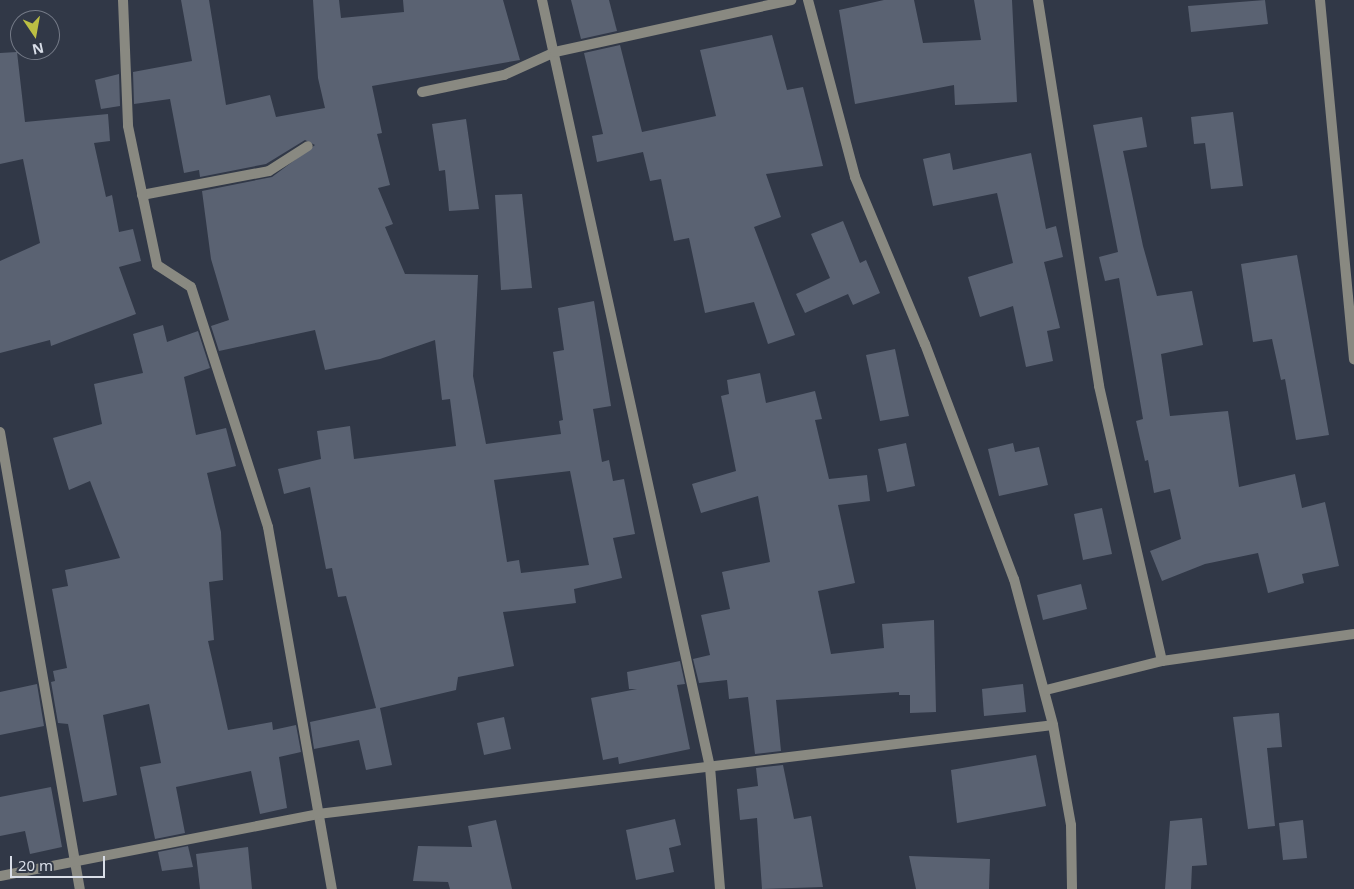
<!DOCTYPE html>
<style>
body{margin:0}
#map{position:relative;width:1354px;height:889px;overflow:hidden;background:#313847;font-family:"Noto Sans",sans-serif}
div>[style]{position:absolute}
.building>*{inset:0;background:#5a6272}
.service>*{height:10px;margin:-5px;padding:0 5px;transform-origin:5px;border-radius:5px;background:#898981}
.minor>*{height:10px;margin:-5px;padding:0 5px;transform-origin:5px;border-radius:5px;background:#898981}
span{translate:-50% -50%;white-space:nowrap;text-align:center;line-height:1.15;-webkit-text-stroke:4px #313847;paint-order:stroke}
.north{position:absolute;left:10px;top:10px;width:50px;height:50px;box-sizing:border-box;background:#313847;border:1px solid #747a87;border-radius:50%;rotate:168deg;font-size:14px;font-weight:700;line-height:20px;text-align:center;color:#d9dee8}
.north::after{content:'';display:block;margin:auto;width:18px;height:22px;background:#bcbf43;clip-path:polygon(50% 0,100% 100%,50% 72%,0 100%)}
.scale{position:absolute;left:10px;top:856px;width:95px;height:22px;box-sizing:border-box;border:2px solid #d9dee8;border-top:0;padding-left:6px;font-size:15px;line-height:18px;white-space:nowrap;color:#d9dee8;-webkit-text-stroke:4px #313847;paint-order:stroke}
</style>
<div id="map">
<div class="building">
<div style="clip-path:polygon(evenodd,181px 0,209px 0,226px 105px,270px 95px,276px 117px,325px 108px,318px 78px,313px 0,339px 0,341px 18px,404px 12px,403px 0,503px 0,520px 60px,372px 86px,382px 133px,377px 134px,390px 185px,378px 188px,393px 224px,385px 227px,405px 274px,478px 275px,473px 376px,486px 444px,561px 434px,559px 421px,563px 420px,553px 352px,564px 350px,558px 308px,594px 301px,611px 406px,593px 409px,602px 462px,609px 460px,613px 481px,624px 479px,635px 534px,613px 538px,622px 578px,574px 589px,576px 603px,503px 612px,514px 666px,458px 677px,456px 690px,380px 708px,392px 765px,366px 770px,359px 740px,314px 749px,310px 722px,376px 708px,346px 596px,338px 597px,332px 568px,326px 569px,310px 487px,284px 494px,278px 469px,321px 459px,317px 431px,350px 426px,354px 459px,456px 446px,450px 399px,442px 400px,435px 340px,380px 359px,325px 370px,315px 330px,219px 351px,211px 326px,229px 320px,211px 259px,202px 191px,272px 177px,315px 145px,305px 140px,266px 164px,200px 177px,199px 170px,184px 173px,170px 99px,134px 104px,133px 72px,192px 61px,181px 0,570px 471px,589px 565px,521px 573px,519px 560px,507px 562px,494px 480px,570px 471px)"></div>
<div style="clip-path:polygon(571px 0,609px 0,617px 31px,581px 39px)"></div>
<div style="clip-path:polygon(884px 0,914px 0,923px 43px,981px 40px,974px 0,1012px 0,1017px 102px,955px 105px,954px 85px,855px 104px,839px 10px)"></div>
<div style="clip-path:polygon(1265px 0,1268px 24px,1191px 32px,1188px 6px)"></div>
<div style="clip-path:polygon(772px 35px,787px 90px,803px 87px,823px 166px,766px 174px,781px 217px,754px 227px,795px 335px,768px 344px,754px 302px,705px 313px,689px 238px,674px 241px,661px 179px,650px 181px,643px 152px,597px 162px,592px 136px,603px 134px,584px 53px,620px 45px,642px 132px,716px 116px,700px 50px)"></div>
<div style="clip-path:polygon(17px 52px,25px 122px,108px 114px,110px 141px,94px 143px,106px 197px,112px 195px,119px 232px,133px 229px,141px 261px,119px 267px,136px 314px,51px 346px,50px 340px,0 353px,0 261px,40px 243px,23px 159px,0 164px,0 53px)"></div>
<div style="clip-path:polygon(119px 74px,120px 106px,101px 109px,95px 80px)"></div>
<div style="clip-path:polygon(1233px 112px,1243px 186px,1211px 189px,1205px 143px,1194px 144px,1191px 117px)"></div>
<div style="clip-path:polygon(1142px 117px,1147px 147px,1123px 151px,1143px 246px,1157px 296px,1192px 291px,1203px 345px,1161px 354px,1170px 416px,1228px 411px,1239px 487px,1295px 474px,1302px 508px,1325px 502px,1339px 566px,1302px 574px,1304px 583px,1268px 593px,1258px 553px,1205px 564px,1162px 581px,1150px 551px,1181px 539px,1170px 489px,1154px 493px,1148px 460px,1145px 461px,1136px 421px,1143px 419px,1119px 278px,1105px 281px,1099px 257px,1118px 252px,1093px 125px)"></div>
<div style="clip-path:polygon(466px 119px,479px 209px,449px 211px,445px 170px,439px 171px,432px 124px)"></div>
<div style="clip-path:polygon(950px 153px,953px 170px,1031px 153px,1046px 229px,1056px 226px,1063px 257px,1044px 262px,1060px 328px,1047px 331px,1053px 361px,1026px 367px,1013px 306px,980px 317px,968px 277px,1013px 263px,997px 193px,933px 206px,923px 159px)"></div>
<div style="clip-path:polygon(522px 194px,532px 288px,501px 290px,495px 195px)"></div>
<div style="clip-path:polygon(843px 221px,860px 263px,866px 260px,880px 293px,853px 305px,848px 294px,805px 313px,796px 294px,830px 278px,811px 234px)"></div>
<div style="clip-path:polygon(1297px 255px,1329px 435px,1296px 440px,1285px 379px,1281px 380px,1272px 339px,1253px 342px,1241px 264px)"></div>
<div style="clip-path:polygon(163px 325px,167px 342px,198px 331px,210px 368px,184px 377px,196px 435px,226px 428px,236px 466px,207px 473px,221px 532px,223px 580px,209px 582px,214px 640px,208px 641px,228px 730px,272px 722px,273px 730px,296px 725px,301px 752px,279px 757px,287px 808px,260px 814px,251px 771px,176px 787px,185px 833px,155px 839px,140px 767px,161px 763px,149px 704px,103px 715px,117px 795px,83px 802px,68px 724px,58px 723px,51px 682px,55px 681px,53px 671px,67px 668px,52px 589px,68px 586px,65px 570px,120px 558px,90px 481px,69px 490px,53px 438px,102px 424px,94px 384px,143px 373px,133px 334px)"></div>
<div style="clip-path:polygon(895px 349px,909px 416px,880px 421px,866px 355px)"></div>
<div style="clip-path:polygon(760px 373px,766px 403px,815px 391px,822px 419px,815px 420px,829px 479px,867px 475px,870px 501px,838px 505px,855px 583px,818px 591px,831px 654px,884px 648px,882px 624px,934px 620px,936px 712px,910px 713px,910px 695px,899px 695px,899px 692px,776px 700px,781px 751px,755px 754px,748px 697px,729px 699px,727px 680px,699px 683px,693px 659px,710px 655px,701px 615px,730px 609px,722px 572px,770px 562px,758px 496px,701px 513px,692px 484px,736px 471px,721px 396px,729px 394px,727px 380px)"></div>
<div style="clip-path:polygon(906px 443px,915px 486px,887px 492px,878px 449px)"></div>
<div style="clip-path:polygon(1013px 443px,1015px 452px,1039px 447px,1048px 485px,999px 496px,988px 449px)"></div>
<div style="clip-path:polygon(1102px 508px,1112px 554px,1083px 560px,1074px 514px)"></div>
<div style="clip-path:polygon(1081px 584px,1087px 609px,1043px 620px,1037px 595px)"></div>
<div style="clip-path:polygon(680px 661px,685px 684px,677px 685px,690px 749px,619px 764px,618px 757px,603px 760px,591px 698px,637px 689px,629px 689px,627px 672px)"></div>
<div style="clip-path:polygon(37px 684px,44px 726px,0 735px,0 692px)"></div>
<div style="clip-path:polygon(1023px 684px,1026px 712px,984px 716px,982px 689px)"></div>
<div style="clip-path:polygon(1279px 713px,1282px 747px,1267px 748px,1275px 826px,1248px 829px,1233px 717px)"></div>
<div style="clip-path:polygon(504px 717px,511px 749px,484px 755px,477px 723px)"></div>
<div style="clip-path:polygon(1036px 755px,1046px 806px,957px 823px,951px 770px)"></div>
<div style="clip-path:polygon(783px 765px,794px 819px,811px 816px,823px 887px,762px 889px,757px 818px,740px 820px,737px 789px,758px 786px,756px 768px)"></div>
<div style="clip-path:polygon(51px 787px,62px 847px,30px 854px,25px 831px,0 836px,0 797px)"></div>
<div style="clip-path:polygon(1202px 818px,1207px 865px,1192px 866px,1191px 889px,1165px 889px,1170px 821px)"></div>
<div style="clip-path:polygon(675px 819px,681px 845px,669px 848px,674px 872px,636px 880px,626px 830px)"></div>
<div style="clip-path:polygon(496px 820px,512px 889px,450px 889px,448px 882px,413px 881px,418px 846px,472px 847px,468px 826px)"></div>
<div style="clip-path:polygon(1303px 820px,1307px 858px,1283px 860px,1279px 823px)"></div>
<div style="clip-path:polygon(188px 846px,193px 867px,162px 871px,158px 852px)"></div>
<div style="clip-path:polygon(248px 847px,252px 889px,200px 889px,196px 854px)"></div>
<div style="clip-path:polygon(909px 856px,990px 859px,989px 889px,916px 889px)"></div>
</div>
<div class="service">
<div style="left:422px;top:92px;width:84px;rotate:-11.7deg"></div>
<div style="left:504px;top:75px;width:56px;rotate:-24.3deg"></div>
<div style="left:142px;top:195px;width:129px;rotate:-10.7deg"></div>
<div style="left:269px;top:171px;width:46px;rotate:-32.7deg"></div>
</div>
<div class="minor">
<div style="left:123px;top:0;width:126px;rotate:87.7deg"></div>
<div style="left:128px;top:126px;width:142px;rotate:78.2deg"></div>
<div style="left:157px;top:265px;width:40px;rotate:32.9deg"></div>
<div style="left:191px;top:287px;width:252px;rotate:72.2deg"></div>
<div style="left:268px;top:527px;width:368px;rotate:80deg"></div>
<div style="left:542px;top:0;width:785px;rotate:77.65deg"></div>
<div style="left:710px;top:767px;width:122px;rotate:85.3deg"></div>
<div style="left:808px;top:0;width:183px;rotate:75.1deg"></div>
<div style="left:855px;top:177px;width:181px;rotate:67.3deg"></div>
<div style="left:925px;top:344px;width:251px;rotate:69.3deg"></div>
<div style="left:1014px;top:579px;width:151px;rotate:75deg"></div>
<div style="left:1053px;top:725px;width:102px;rotate:79.8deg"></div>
<div style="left:1071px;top:825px;width:64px;rotate:89.1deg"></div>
<div style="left:1038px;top:0;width:391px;rotate:81deg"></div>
<div style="left:1099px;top:386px;width:282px;rotate:77.1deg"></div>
<div style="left:1320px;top:0;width:361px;rotate:84.6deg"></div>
<div style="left:555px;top:52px;width:242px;rotate:-12.4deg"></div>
<div style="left:0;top:432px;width:464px;rotate:80.1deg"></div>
<div style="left:1046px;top:690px;width:120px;rotate:-14deg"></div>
<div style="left:1162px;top:661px;width:194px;rotate:-8deg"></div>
<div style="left:0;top:876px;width:324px;rotate:-11deg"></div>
<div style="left:318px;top:814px;width:740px;rotate:-6.9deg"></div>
</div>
<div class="north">N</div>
<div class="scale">20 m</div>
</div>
